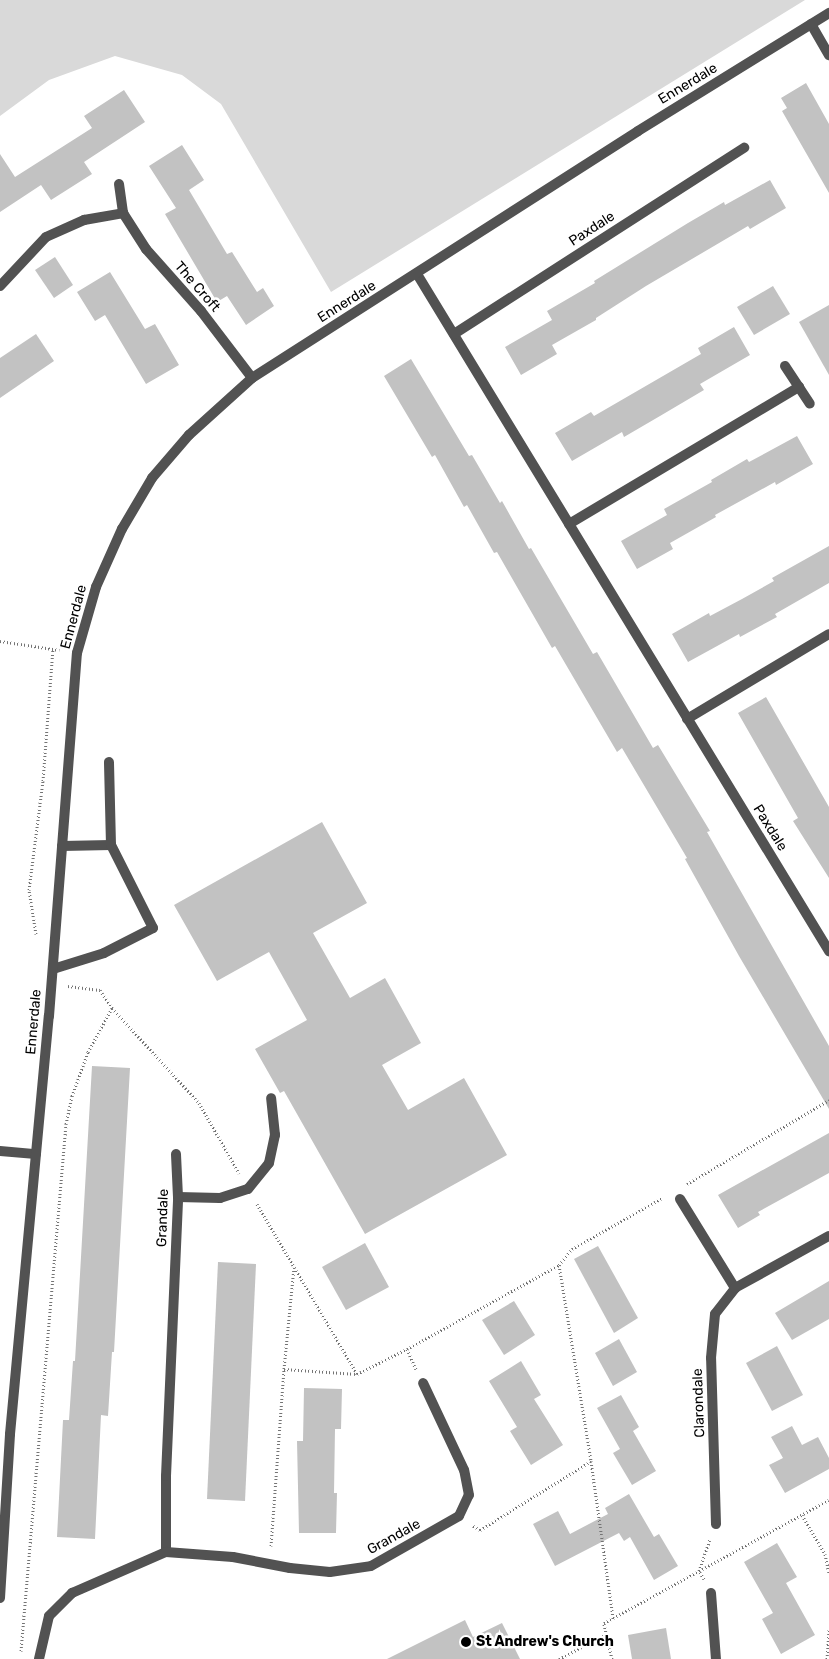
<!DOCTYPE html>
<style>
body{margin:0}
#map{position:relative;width:829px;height:1659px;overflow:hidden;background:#fff;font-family:Rubik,sans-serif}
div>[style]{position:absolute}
.green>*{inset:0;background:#d9d9d9}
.building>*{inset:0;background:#c2c2c2}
.path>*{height:3px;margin-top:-1.5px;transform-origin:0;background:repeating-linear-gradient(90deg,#747474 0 1px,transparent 0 3.5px)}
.lane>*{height:10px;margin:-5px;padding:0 5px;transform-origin:5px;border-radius:5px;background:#525252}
.street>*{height:10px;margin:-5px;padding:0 5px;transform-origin:5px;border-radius:5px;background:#525252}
.dots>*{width:14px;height:14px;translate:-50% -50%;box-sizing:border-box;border:2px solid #fff;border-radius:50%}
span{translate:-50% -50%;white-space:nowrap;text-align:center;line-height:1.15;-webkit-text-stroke:5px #fff;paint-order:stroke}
.street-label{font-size:14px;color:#000}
.poi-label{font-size:14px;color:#000;font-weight:700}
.left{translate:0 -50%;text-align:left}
</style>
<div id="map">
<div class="green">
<div style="clip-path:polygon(0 0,805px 0,331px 292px,221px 104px,182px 75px,115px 56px,49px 80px,0 116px)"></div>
</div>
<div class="building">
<div style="clip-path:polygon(806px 83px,829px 124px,829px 193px,782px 111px,787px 108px,781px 98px)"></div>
<div style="clip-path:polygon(124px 90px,145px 122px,84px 162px,92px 174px,51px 200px,41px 185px,0 212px,0 154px,15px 177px,92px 128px,84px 116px)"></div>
<div style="clip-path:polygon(182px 145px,204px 180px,189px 190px,227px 254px,232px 252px,257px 292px,263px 288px,274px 306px,246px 325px,227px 296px,217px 302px,165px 214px,176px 208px,149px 166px)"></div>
<div style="clip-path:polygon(770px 180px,786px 208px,750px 229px,748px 226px,646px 286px,596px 318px,596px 320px,552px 345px,557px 354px,521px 375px,505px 347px,552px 320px,547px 311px,595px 283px,594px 281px,688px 223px,724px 202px,725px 205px)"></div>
<div style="clip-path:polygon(55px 257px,73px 285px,54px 298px,35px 270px)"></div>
<div style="clip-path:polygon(110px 272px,145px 329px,155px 324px,179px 365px,146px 384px,105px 315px,95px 321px,77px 292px)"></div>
<div style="clip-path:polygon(773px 286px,790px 314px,754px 335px,737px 307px)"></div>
<div style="clip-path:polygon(829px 305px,829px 375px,799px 322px)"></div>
<div style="clip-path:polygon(734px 327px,750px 355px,700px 384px,704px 390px,660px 416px,624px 437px,622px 432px,572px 461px,555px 433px,591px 412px,594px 416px,701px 354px,698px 348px)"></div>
<div style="clip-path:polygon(36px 334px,54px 361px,0 398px,0 358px)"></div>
<div style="clip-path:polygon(411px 359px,469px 456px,472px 455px,500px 503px,502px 501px,529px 549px,531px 548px,593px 654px,597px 652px,653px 748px,658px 745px,710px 831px,707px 832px,829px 1046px,829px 1109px,739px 956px,685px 859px,687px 858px,622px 748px,617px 752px,555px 646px,552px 648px,497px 552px,494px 553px,467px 505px,464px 507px,435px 455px,432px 457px,384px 376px)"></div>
<div style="clip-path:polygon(797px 436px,813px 464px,776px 485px,775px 482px,715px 515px,716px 517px,670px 543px,673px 549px,637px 569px,621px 541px,667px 515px,664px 509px,712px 482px,711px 480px,747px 459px,749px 462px)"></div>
<div style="clip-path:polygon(829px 546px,829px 583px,775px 614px,777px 617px,740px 637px,739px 634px,688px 662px,672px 634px,709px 613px,710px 616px,742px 599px,774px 581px,772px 578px)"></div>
<div style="clip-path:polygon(766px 697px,829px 807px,829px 878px,793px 821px,798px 818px,738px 713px)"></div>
<div style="clip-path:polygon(322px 822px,367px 903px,313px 933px,350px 998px,385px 978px,421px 1043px,382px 1065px,408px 1110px,464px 1078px,507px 1155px,365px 1234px,284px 1091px,280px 1093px,255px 1049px,307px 1020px,269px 952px,217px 981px,174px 905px)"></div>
<div style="clip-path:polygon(92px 1066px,130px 1068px,114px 1352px,112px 1352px,108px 1416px,101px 1415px,95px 1539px,57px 1537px,63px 1420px,69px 1420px,73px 1361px,75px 1361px)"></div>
<div style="clip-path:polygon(829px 1133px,829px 1173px,758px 1212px,760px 1215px,738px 1228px,718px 1195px)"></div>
<div style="clip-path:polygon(365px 1243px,389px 1287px,346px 1310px,322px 1267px)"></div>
<div style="clip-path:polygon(598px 1246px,638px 1318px,614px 1333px,574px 1259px)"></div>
<div style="clip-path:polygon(218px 1262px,256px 1264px,245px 1501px,207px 1499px)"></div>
<div style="clip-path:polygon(829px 1281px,829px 1319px,792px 1340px,775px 1313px)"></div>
<div style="clip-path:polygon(514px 1301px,535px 1335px,504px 1355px,482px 1320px)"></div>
<div style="clip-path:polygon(619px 1339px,637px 1372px,613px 1386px,595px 1353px)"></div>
<div style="clip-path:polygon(777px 1346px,803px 1395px,772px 1411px,746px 1363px)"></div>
<div style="clip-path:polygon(521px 1361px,541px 1395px,534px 1399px,563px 1445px,531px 1465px,510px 1431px,517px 1427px,489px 1381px)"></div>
<div style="clip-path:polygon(304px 1388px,342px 1389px,341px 1429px,335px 1429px,334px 1493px,337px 1493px,336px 1533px,299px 1533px,297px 1441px,303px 1441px)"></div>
<div style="clip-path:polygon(621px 1395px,639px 1427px,633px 1431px,656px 1471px,632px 1485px,613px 1453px,620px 1449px,597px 1408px)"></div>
<div style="clip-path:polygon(792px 1426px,802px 1445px,818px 1437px,829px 1458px,829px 1469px,785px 1493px,769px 1465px,783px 1458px,771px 1437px)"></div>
<div style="clip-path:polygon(629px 1494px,654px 1537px,659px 1534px,678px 1566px,654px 1580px,630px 1537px,624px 1541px,619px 1533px,555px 1566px,533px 1524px,558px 1511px,570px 1534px,608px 1514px,605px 1508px)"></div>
<div style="clip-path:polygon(777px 1543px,797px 1577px,786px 1583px,815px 1635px,781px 1654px,762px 1619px,773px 1613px,744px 1562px)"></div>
<div style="clip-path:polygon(465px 1620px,473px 1637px,502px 1623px,520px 1659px,387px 1659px)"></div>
<div style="clip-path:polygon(666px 1628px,671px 1659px,632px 1659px,628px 1635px)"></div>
</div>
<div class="path">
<div style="left:0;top:641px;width:60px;rotate:8.7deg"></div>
<div style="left:36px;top:934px;width:45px;rotate:-99deg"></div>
<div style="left:29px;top:890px;width:110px;rotate:-82.7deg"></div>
<div style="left:43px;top:781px;width:132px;rotate:-85.7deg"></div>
<div style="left:68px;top:986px;width:32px;rotate:7deg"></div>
<div style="left:100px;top:990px;width:22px;rotate:56deg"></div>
<div style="left:112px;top:1008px;width:129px;rotate:47.5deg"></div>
<div style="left:199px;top:1103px;width:81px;rotate:60.3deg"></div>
<div style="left:687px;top:1184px;width:165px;rotate:-30.6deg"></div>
<div style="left:257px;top:1204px;width:197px;rotate:59.5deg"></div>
<div style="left:559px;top:1265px;width:21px;rotate:-51deg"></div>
<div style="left:572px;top:1249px;width:103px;rotate:-29.5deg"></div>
<div style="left:407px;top:1349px;width:174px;rotate:-28.9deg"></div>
<div style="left:559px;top:1265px;width:199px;rotate:80.7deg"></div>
<div style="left:591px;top:1461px;width:131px;rotate:148.1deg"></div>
<div style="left:480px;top:1530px;width:9px;rotate:-148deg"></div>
<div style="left:284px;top:1369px;width:102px;rotate:-84.4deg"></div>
<div style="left:591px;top:1461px;width:159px;rotate:82deg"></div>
<div style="left:802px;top:1515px;width:45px;rotate:59.5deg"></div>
<div style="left:825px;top:1554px;width:19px;rotate:78deg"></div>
<div style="left:271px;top:1546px;width:177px;rotate:-85.8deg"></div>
<div style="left:284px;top:1369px;width:73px;rotate:3.9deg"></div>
<div style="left:357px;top:1374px;width:56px;rotate:-26.6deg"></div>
<div style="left:407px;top:1349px;width:22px;rotate:66deg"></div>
<div style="left:704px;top:1579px;width:9px;rotate:-122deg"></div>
<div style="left:699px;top:1571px;width:34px;rotate:-71deg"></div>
<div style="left:21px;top:1651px;width:529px;rotate:-85.12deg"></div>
<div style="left:66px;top:1124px;width:29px;rotate:-78deg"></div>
<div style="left:72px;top:1096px;width:47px;rotate:-70deg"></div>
<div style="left:88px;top:1052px;width:50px;rotate:-61.4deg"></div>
<div style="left:559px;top:1659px;width:53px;rotate:-28deg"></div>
<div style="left:612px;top:1659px;width:37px;rotate:-103deg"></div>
<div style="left:604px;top:1623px;width:256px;rotate:-28.7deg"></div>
<div style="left:827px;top:1659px;width:31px;rotate:-86deg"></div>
</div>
<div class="lane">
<div style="left:62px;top:846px;width:49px;rotate:-1.2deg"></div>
<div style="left:53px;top:969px;width:53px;rotate:-17.4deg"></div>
<div style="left:104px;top:953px;width:55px;rotate:-27deg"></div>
<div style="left:153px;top:928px;width:93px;rotate:-116.8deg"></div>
<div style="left:111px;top:845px;width:83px;rotate:-91.4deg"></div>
<div style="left:178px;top:1197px;width:42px;rotate:1.4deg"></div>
<div style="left:220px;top:1198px;width:29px;rotate:-18deg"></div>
<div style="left:248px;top:1189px;width:33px;rotate:-51deg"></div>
<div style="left:269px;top:1163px;width:29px;rotate:-78deg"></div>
<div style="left:275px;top:1135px;width:37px;rotate:-96deg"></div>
</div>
<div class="street">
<div style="left:811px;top:24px;width:36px;rotate:60deg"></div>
<div style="left:119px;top:184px;width:29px;rotate:82deg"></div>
<div style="left:417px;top:274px;width:793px;rotate:58.68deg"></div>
<div style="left:0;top:286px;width:67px;rotate:-46.8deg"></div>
<div style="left:46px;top:237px;width:42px;rotate:-24.1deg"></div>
<div style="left:84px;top:220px;width:40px;rotate:-10deg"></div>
<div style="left:123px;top:213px;width:43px;rotate:57.4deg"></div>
<div style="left:146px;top:249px;width:83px;rotate:48.4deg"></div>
<div style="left:201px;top:311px;width:84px;rotate:52.7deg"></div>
<div style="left:454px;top:334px;width:345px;rotate:-32.7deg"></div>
<div style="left:785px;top:366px;width:45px;rotate:56.7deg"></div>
<div style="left:569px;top:524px;width:268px;rotate:-30.8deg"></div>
<div style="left:687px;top:719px;width:165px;rotate:-30.9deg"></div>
<div style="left:0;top:1151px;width:36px;rotate:5deg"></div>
<div style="left:680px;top:1199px;width:105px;rotate:58.3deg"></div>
<div style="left:716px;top:1524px;width:166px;rotate:-91.7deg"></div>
<div style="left:711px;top:1358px;width:44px;rotate:-84.8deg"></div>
<div style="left:715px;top:1314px;width:33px;rotate:-52deg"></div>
<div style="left:735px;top:1288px;width:107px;rotate:-29deg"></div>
<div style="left:166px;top:1552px;width:76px;rotate:-90deg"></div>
<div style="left:166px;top:1476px;width:279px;rotate:-87.5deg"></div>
<div style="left:178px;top:1197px;width:43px;rotate:-92.7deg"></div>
<div style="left:711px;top:1593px;width:66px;rotate:85.7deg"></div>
<div style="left:0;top:1598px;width:164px;rotate:-86.5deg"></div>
<div style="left:10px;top:1434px;width:420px;rotate:-84.7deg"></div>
<div style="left:49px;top:1016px;width:364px;rotate:-85.6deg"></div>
<div style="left:77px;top:653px;width:69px;rotate:-73.9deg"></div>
<div style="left:96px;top:587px;width:64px;rotate:-65.9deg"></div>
<div style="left:122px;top:529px;width:59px;rotate:-59.5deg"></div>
<div style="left:152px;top:478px;width:57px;rotate:-49.3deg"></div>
<div style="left:189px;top:435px;width:85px;rotate:-42.1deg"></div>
<div style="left:252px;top:378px;width:458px;rotate:-32.6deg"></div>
<div style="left:638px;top:131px;width:225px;rotate:-31.7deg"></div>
<div style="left:39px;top:1659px;width:44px;rotate:-76.9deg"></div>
<div style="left:49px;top:1616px;width:33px;rotate:-45deg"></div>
<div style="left:72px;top:1593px;width:103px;rotate:-23.6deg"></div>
<div style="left:166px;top:1552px;width:67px;rotate:4.3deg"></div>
<div style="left:233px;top:1557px;width:58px;rotate:10.9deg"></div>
<div style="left:290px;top:1568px;width:40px;rotate:5.7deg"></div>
<div style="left:330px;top:1572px;width:41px;rotate:-8.3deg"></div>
<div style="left:371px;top:1566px;width:101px;rotate:-29.6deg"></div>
<div style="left:459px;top:1516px;width:23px;rotate:-65deg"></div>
<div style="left:469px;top:1495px;width:25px;rotate:-101deg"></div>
<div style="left:464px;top:1470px;width:96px;rotate:-115.2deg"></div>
</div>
<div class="dots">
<div style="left:466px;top:1642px;background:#000"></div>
</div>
<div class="street-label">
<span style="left:688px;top:84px;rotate:-31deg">Ennerdale</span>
<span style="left:592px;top:229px;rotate:-33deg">Paxdale</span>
<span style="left:197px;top:287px;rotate:49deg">The Croft</span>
<span style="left:347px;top:302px;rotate:-32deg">Ennerdale</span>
<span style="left:74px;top:617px;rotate:-75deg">Ennerdale</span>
<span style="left:770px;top:828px;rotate:58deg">Paxdale</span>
<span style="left:34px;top:1022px;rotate:-85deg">Ennerdale</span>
<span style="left:163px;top:1218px;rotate:-88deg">Grandale</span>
<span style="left:699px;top:1403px;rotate:-92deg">Clarondale</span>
<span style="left:394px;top:1537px;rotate:-29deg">Grandale</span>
</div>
<div class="poi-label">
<span class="left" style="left:476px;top:1642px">St Andrew's Church</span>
</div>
</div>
